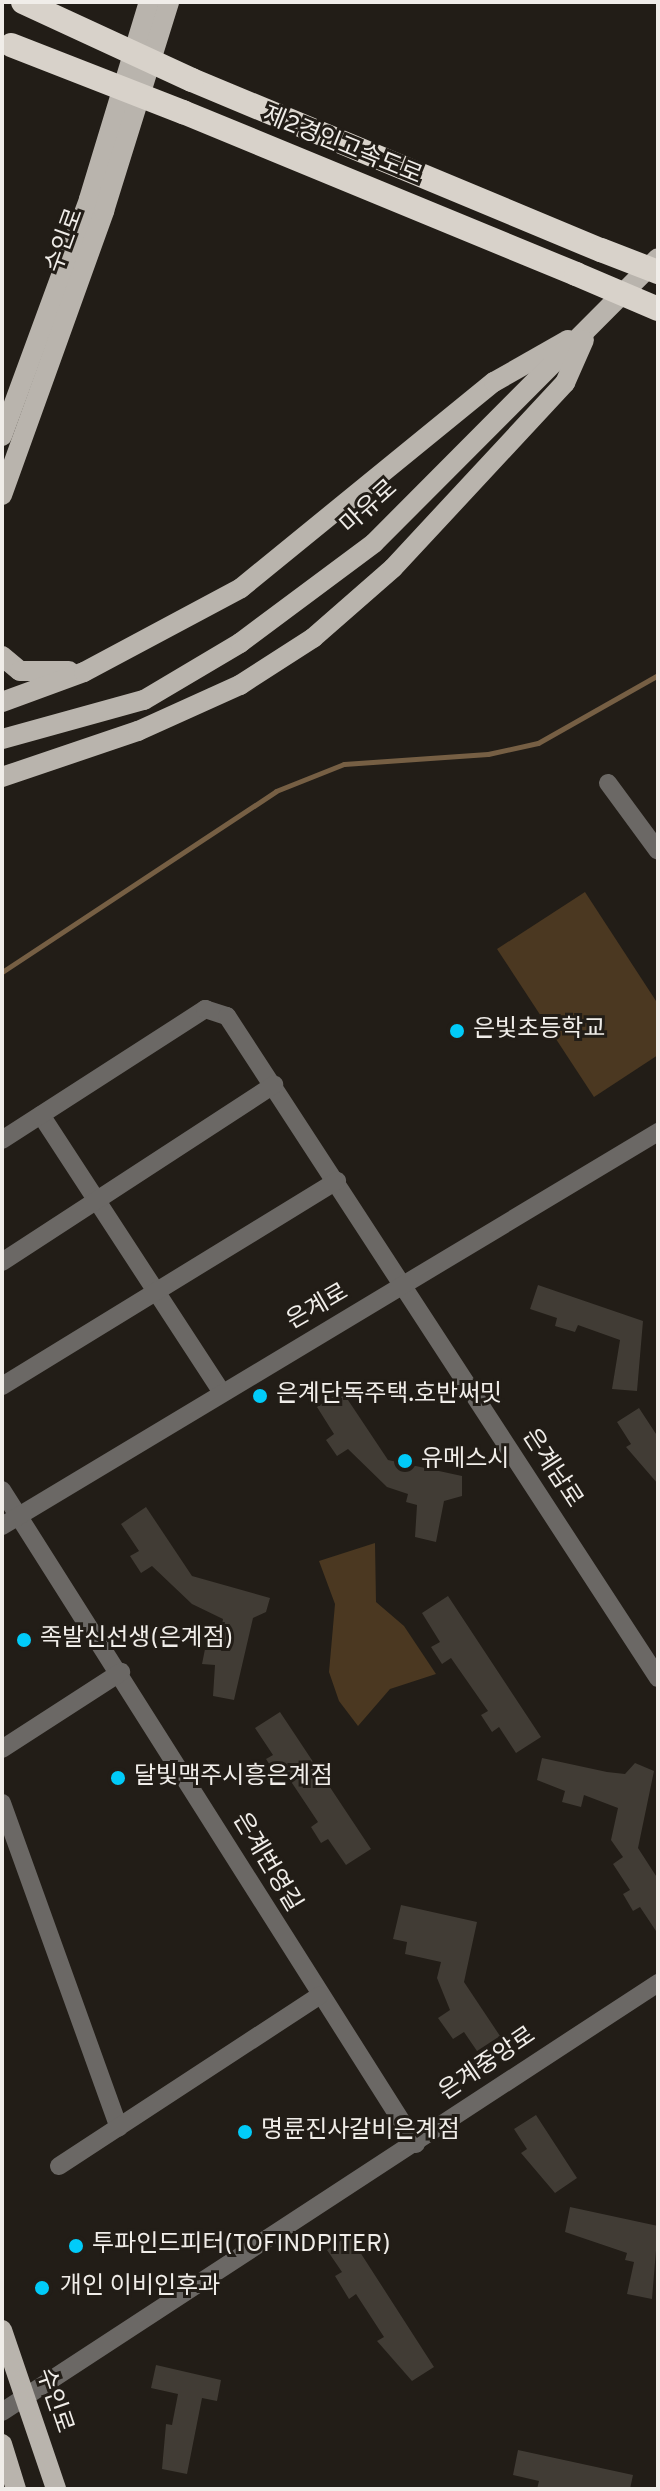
<!DOCTYPE html>
<meta charset="utf-8">
<style>
body{margin:0}
#map{position:relative;width:660px;height:2491px;overflow:hidden;background:#221d17;font-family:Overpass,"Noto Sans KR",sans-serif}
div>[style]{position:absolute}
.green>*{inset:0;background:#4b3821}
.stream>*{height:5px;margin:-2.5px;padding:0 2.5px;transform-origin:2.5px;border-radius:2.5px;background:#765f44}
.building>*{inset:0;background:#413c35}
.minor>*{height:18px;margin:-9px;padding:0 9px;transform-origin:9px;border-radius:9px;background:#6b6865}
.major>*{height:20px;margin:-10px;padding:0 10px;transform-origin:10px;border-radius:10px;background:#b9b4ad}
.highway>*{height:24px;margin:-12px;padding:0 12px;transform-origin:12px;border-radius:12px;background:#d8d2ca}
.highway-bridge>*{height:24px;margin:-12px;padding:0 12px;transform-origin:12px;border-radius:12px;background:#d8d2ca}
.dots>*{width:22px;height:22px;translate:-50% -50%;box-sizing:border-box;border:4px solid #221d17;border-radius:50%}
span{translate:-50% -50%;white-space:nowrap;text-align:center;line-height:1.15;-webkit-text-stroke:6px #221d17;paint-order:stroke}
.street-label{font-size:24px;color:#f0ede9}
.poi-label{font-size:24px;color:#f0ede9}
.left{translate:0 -50%;text-align:left}
.frame{position:absolute;inset:0;border:4px solid #f0ede9;pointer-events:none}
</style>
<div id="map">
<div class="green">
<div style="clip-path:polygon(585px 892px,658px 1004px,658px 1055px,594px 1097px,497px 949px)"></div>
<div style="clip-path:polygon(375px 1543px,376px 1602px,404px 1626px,436px 1674px,390px 1689px,358px 1726px,339px 1701px,329px 1672px,335px 1604px,319px 1561px)"></div>
</div>
<div class="stream">
<div style="left:2px;top:972px;width:328px;rotate:-33.4deg"></div>
<div style="left:276px;top:791px;width:73px;rotate:-21.7deg"></div>
<div style="left:344px;top:764px;width:144px;rotate:-4deg"></div>
<div style="left:488px;top:754px;width:51px;rotate:-12.4deg"></div>
<div style="left:538px;top:743px;width:138px;rotate:-29.5deg"></div>
</div>
<div class="building">
<div style="clip-path:polygon(538px 1285px,643px 1321px,637px 1391px,612px 1389px,620px 1340px,578px 1325px,575px 1332px,555px 1326px,557px 1318px,530px 1309px)"></div>
<div style="clip-path:polygon(342px 1391px,388px 1460px,462px 1476px,462px 1496px,444px 1501px,436px 1542px,415px 1537px,417px 1505px,406px 1502px,408px 1494px,387px 1487px,348px 1449px,337px 1456px,326px 1440px,334px 1434px,317px 1407px)"></div>
<div style="clip-path:polygon(639px 1408px,658px 1437px,658px 1484px,626px 1447px,631px 1444px,617px 1422px)"></div>
<div style="clip-path:polygon(146px 1507px,192px 1576px,270px 1598px,266px 1612px,253px 1618px,234px 1700px,213px 1696px,215px 1665px,202px 1664px,206px 1644px,218px 1647px,223px 1619px,192px 1604px,152px 1566px,141px 1573px,130px 1556px,139px 1551px,121px 1524px)"></div>
<div style="clip-path:polygon(448px 1596px,541px 1737px,516px 1753px,499px 1727px,492px 1732px,481px 1715px,488px 1711px,451px 1658px,442px 1664px,431px 1647px,440px 1642px,422px 1613px)"></div>
<div style="clip-path:polygon(280px 1712px,371px 1849px,346px 1865px,328px 1839px,321px 1843px,311px 1827px,318px 1822px,284px 1771px,277px 1776px,266px 1759px,273px 1755px,255px 1728px)"></div>
<div style="clip-path:polygon(542px 1758px,607px 1772px,625px 1774px,635px 1763px,654px 1771px,638px 1848px,658px 1879px,658px 1934px,640px 1907px,633px 1911px,623px 1894px,630px 1890px,613px 1864px,623px 1857px,611px 1840px,618px 1808px,584px 1795px,581px 1807px,562px 1802px,565px 1791px,537px 1780px)"></div>
<div style="clip-path:polygon(401px 1905px,477px 1922px,464px 1982px,500px 2036px,477px 2051px,464px 2032px,453px 2039px,438px 2018px,450px 2010px,437px 1978px,441px 1962px,405px 1954px,407px 1942px,393px 1939px)"></div>
<div style="clip-path:polygon(536px 2115px,577px 2178px,555px 2193px,521px 2153px,527px 2149px,514px 2129px)"></div>
<div style="clip-path:polygon(570px 2207px,658px 2226px,652px 2299px,627px 2294px,634px 2262px,625px 2260px,627px 2253px,565px 2232px)"></div>
<div style="clip-path:polygon(349px 2235px,434px 2367px,412px 2381px,377px 2341px,384px 2337px,356px 2294px,349px 2299px,335px 2276px,342px 2272px,327px 2250px)"></div>
<div style="clip-path:polygon(156px 2365px,221px 2380px,217px 2401px,202px 2398px,187px 2474px,162px 2469px,166px 2424px,172px 2425px,178px 2394px,151px 2388px)"></div>
<div style="clip-path:polygon(518px 2450px,633px 2475px,630px 2489px,537px 2489px,539px 2481px,513px 2475px)"></div>
</div>
<div class="minor">
<div style="left:608px;top:783px;width:84px;rotate:53.7deg"></div>
<div style="left:41px;top:1115px;width:330px;rotate:56.9deg"></div>
<div style="left:2px;top:1140px;width:242px;rotate:-32.8deg"></div>
<div style="left:205px;top:1009px;width:23px;rotate:18deg"></div>
<div style="left:227px;top:1016px;width:790px;rotate:56.93deg"></div>
<div style="left:2px;top:1262px;width:325px;rotate:-33.1deg"></div>
<div style="left:2px;top:1386px;width:393px;rotate:-31.5deg"></div>
<div style="left:2px;top:1490px;width:774px;rotate:57.67deg"></div>
<div style="left:2px;top:1526px;width:765px;rotate:-30.99deg"></div>
<div style="left:2px;top:1749px;width:142px;rotate:-32.9deg"></div>
<div style="left:2px;top:1803px;width:345px;rotate:70.2deg"></div>
<div style="left:59px;top:2166px;width:311px;rotate:-33.2deg"></div>
<div style="left:2px;top:2412px;width:784px;rotate:-33.18deg"></div>
</div>
<div class="major">
<div style="left:2px;top:436px;width:252px;rotate:-69.8deg"></div>
<div style="left:89px;top:199px;width:206px;rotate:-73.1deg"></div>
<div style="left:2px;top:495px;width:302px;rotate:-70.2deg"></div>
<div style="left:104px;top:211px;width:219px;rotate:-72.7deg"></div>
<div style="left:2px;top:656px;width:23px;rotate:40deg"></div>
<div style="left:20px;top:671px;width:49px"></div>
<div style="left:2px;top:702px;width:87px;rotate:-20.1deg"></div>
<div style="left:84px;top:672px;width:178px;rotate:-28.1deg"></div>
<div style="left:241px;top:588px;width:326px;rotate:-39.2deg"></div>
<div style="left:494px;top:382px;width:85px;rotate:-29.6deg"></div>
<div style="left:2px;top:739px;width:147px;rotate:-15.4deg"></div>
<div style="left:144px;top:700px;width:112px;rotate:-30.7deg"></div>
<div style="left:240px;top:643px;width:167px;rotate:-36.7deg"></div>
<div style="left:374px;top:543px;width:402px;rotate:-45.1deg"></div>
<div style="left:2px;top:777px;width:144px;rotate:-18.7deg"></div>
<div style="left:138px;top:731px;width:112px;rotate:-24.3deg"></div>
<div style="left:240px;top:685px;width:87px;rotate:-32.8deg"></div>
<div style="left:313px;top:638px;width:106px;rotate:-41.2deg"></div>
<div style="left:393px;top:568px;width:253px;rotate:-47.1deg"></div>
<div style="left:565px;top:383px;width:47px;rotate:-66.2deg"></div>
<div style="left:2px;top:2330px;width:168px;rotate:71.2deg"></div>
<div style="left:2px;top:2444px;width:47px;rotate:72.7deg"></div>
</div>
<div class="highway">
<div style="left:192px;top:80px;width:443px;rotate:22.6deg"></div>
<div style="left:183px;top:112px;width:425px;rotate:22.4deg"></div>
</div>
<div class="highway-bridge">
<div style="left:23px;top:2px;width:186px;rotate:24.8deg"></div>
<div style="left:11px;top:45px;width:185px;rotate:21.3deg"></div>
<div style="left:601px;top:250px;width:61px;rotate:21.1deg"></div>
<div style="left:576px;top:274px;width:89px;rotate:23.1deg"></div>
</div>
<div class="dots">
<div style="left:457px;top:1031px;background:#01cbf9"></div>
<div style="left:260px;top:1396px;background:#01cbf9"></div>
<div style="left:405px;top:1461px;background:#01cbf9"></div>
<div style="left:24px;top:1640px;background:#01cbf9"></div>
<div style="left:118px;top:1778px;background:#01cbf9"></div>
<div style="left:245px;top:2132px;background:#01cbf9"></div>
<div style="left:76px;top:2246px;background:#01cbf9"></div>
<div style="left:42px;top:2288px;background:#01cbf9"></div>
</div>
<div class="street-label">
<span style="left:342px;top:147px;rotate:22deg">제2경인고속도로</span>
<span style="left:66px;top:241px;rotate:-70deg">수인로</span>
<span style="left:370px;top:508px;rotate:-42deg">마유로</span>
<span style="left:318px;top:1308px;rotate:-30deg">은계로</span>
<span style="left:551px;top:1469px;rotate:57deg">은계남로</span>
<span style="left:266px;top:1863px;rotate:59deg">은계번영길</span>
<span style="left:488px;top:2065px;rotate:-34deg">은계중앙로</span>
<span style="left:53px;top:2401px;rotate:71deg">수인로</span>
</div>
<div class="poi-label">
<span class="left" style="left:473px;top:1031px">은빛초등학교</span>
<span class="left" style="left:276px;top:1396px">은계단독주택.호반써밋</span>
<span class="left" style="left:421px;top:1461px">유메스시</span>
<span class="left" style="left:40px;top:1640px">족발신선생(은계점)</span>
<span class="left" style="left:134px;top:1778px">달빛맥주시흥은계점</span>
<span class="left" style="left:261px;top:2132px">명륜진사갈비은계점</span>
<span class="left" style="left:92px;top:2246px">투파인드피터(TOFINDPITER)</span>
<span class="left" style="left:60px;top:2288px">개인 이비인후과</span>
</div>
<div class="frame"></div>
</div>
